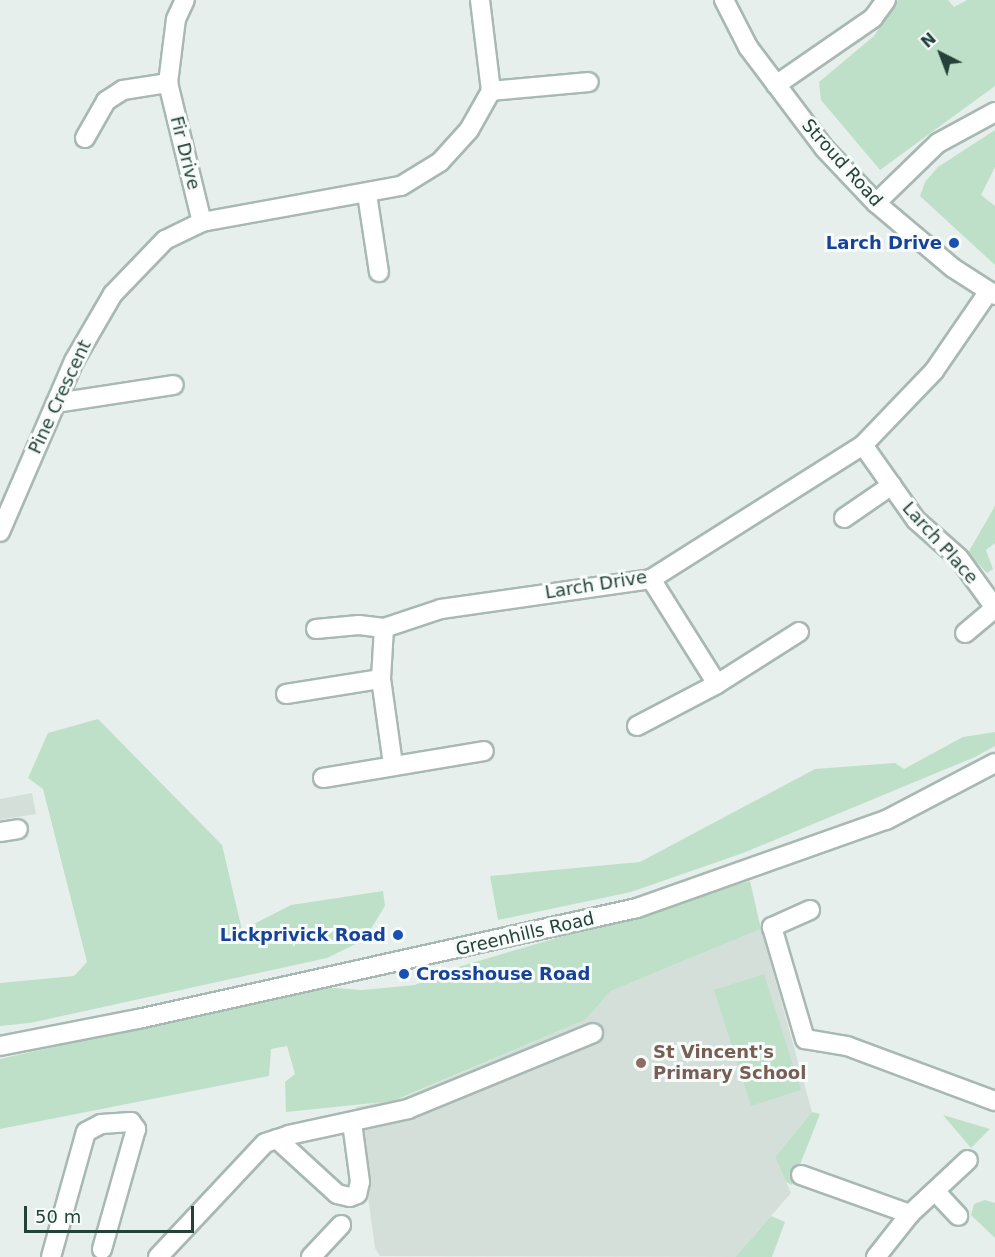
<!DOCTYPE html>
<style>
body{margin:0}
#map{position:relative;width:995px;height:1257px;overflow:hidden;background:#e6efeb;font-family:"DejaVu Sans",sans-serif}
div>[style]{position:absolute}
.built>*{inset:0;background:#d4dfda}
.green>*{inset:0;background:#bfe0c8}
.roads{filter:drop-shadow(2px 0 #a8b8b2) drop-shadow(-2px 0 #a8b8b2) drop-shadow(0 2px #a8b8b2) drop-shadow(0 -2px #a8b8b2)}
.minor>*{height:18px;margin:-9px;padding:0 9px;transform-origin:9px;border-radius:9px;background:#fff}
.dots>*{width:16px;height:16px;translate:-50% -50%;box-sizing:border-box;border:3px solid #f7fbf9;border-radius:50%}
span{translate:-50% -50%;white-space:nowrap;text-align:center;line-height:1.15;-webkit-text-stroke:6px #f7fbf9;paint-order:stroke}
.street-label{font-size:18px;color:#24423a}
.transit-label{font-size:18px;color:#164399;font-weight:700}
.right{translate:-100% -50%;text-align:right}
.left{translate:0 -50%;text-align:left}
.education-label{font-size:18px;color:#785e54;font-weight:700}
.north{position:absolute;left:911px;top:24px;width:60px;height:60px;-webkit-text-stroke:4px #f7fbf9;paint-order:stroke;rotate:318deg;font-size:16px;font-weight:700;line-height:24px;text-align:center;color:#24423a}
.north::after{content:'';display:block;margin:auto;width:21px;height:27px;background:#24423a;clip-path:polygon(50% 0,100% 100%,50% 72%,0 100%)}
.scale{position:absolute;left:24px;top:1206px;width:170px;height:27px;box-sizing:border-box;border:3px solid #24423a;border-top:0;padding-left:8px;font-size:18px;line-height:21px;white-space:nowrap;color:#24423a;-webkit-text-stroke:4px #f7fbf9;paint-order:stroke}
</style>
<div id="map">
<div class="built">
<div style="clip-path:polygon(32px 793px,36px 814px,0 820px,0 799px)"></div>
<div style="clip-path:polygon(761px 929px,812px 1112px,775px 1157px,791px 1193px,735px 1257px,380px 1256px,375px 1248px,356px 1107px,402px 1098px,585px 1020px,611px 991px)"></div>
</div>
<div class="green">
<div style="clip-path:polygon(898px 0,948px 0,954px 7px,967px 0,995px 0,995px 86px,880px 170px,821px 100px,819px 82px,874px 36px)"></div>
<div style="clip-path:polygon(995px 130px,995px 167px,981px 195px,995px 206px,995px 265px,920px 196px,925px 182px,938px 167px)"></div>
<div style="clip-path:polygon(995px 506px,995px 543px,986px 550px,993px 569px,987px 573px,968px 553px)"></div>
<div style="clip-path:polygon(98px 719px,222px 845px,242px 930px,291px 905px,383px 891px,385px 906px,364px 940px,327px 958px,30px 1023px,0 1026px,0 983px,74px 976px,87px 962px,43px 789px,28px 778px,48px 733px)"></div>
<div style="clip-path:polygon(995px 732px,995px 746px,975px 757px,743px 853px,631px 892px,498px 920px,490px 876px,640px 862px,815px 769px,895px 763px,904px 769px,963px 737px)"></div>
<div style="clip-path:polygon(750px 881px,761px 929px,611px 991px,585px 1020px,393px 1101px,286px 1112px,285px 1082px,295px 1074px,287px 1046px,271px 1049px,269px 1076px,0 1129px,0 1059px,321px 987px,362px 990px,415px 985px,448px 970px)"></div>
<div style="clip-path:polygon(764px 974px,801px 1090px,751px 1106px,714px 990px)"></div>
<div style="clip-path:polygon(812px 1112px,820px 1114px,792px 1185px,786px 1182px,775px 1157px)"></div>
<div style="clip-path:polygon(943px 1115px,990px 1129px,971px 1148px)"></div>
<div style="clip-path:polygon(985px 1200px,995px 1203px,995px 1238px,971px 1215px,974px 1204px)"></div>
<div style="clip-path:polygon(771px 1216px,785px 1222px,772px 1257px,735px 1257px)"></div>
</div>
<div class="roads">
<div class="minor">
<div style="left:724px;top:0;width:53px;rotate:62.9deg"></div>
<div style="left:748px;top:47px;width:126px;rotate:53deg"></div>
<div style="left:824px;top:148px;width:76px;rotate:46.6deg"></div>
<div style="left:876px;top:203px;width:101px;rotate:40.2deg"></div>
<div style="left:953px;top:268px;width:50px;rotate:32.7deg"></div>
<div style="left:168px;top:83px;width:64px;rotate:-82.9deg"></div>
<div style="left:176px;top:19px;width:21px;rotate:-65deg"></div>
<div style="left:776px;top:85px;width:118px;rotate:-34.6deg"></div>
<div style="left:873px;top:18px;width:22px;rotate:-54deg"></div>
<div style="left:491px;top:91px;width:98px;rotate:-5.2deg"></div>
<div style="left:85px;top:138px;width:43px;rotate:-60.4deg"></div>
<div style="left:106px;top:101px;width:20px;rotate:-33deg"></div>
<div style="left:123px;top:90px;width:46px;rotate:-8.8deg"></div>
<div style="left:168px;top:83px;width:143px;rotate:76.3deg"></div>
<div style="left:367px;top:194px;width:79px;rotate:81.3deg"></div>
<div style="left:876px;top:203px;width:86px;rotate:-44.1deg"></div>
<div style="left:938px;top:143px;width:65px;rotate:-28.5deg"></div>
<div style="left:56px;top:403px;width:119px;rotate:-8.7deg"></div>
<div style="left:863px;top:445px;width:92px;rotate:54.8deg"></div>
<div style="left:916px;top:520px;width:57px;rotate:41.5deg"></div>
<div style="left:959px;top:558px;width:62px;rotate:54.2deg"></div>
<div style="left:995px;top:608px;width:39px;rotate:140deg"></div>
<div style="left:844px;top:518px;width:58px;rotate:-34.5deg"></div>
<div style="left:0;top:532px;width:186px;rotate:-66.6deg"></div>
<div style="left:74px;top:361px;width:78px;rotate:-59.8deg"></div>
<div style="left:113px;top:294px;width:75px;rotate:-46.1deg"></div>
<div style="left:165px;top:240px;width:41px;rotate:-25.9deg"></div>
<div style="left:202px;top:222px;width:202px;rotate:-10.3deg"></div>
<div style="left:401px;top:186px;width:46px;rotate:-31.6deg"></div>
<div style="left:440px;top:162px;width:43px;rotate:-47.8deg"></div>
<div style="left:469px;top:130px;width:45px;rotate:-60.6deg"></div>
<div style="left:491px;top:91px;width:92px;rotate:-96.9deg"></div>
<div style="left:651px;top:579px;width:124px;rotate:57.8deg"></div>
<div style="left:384px;top:628px;width:51px;rotate:93.4deg"></div>
<div style="left:381px;top:679px;width:86px;rotate:82deg"></div>
<div style="left:316px;top:629px;width:43px;rotate:-5.3deg"></div>
<div style="left:359px;top:625px;width:25px;rotate:7deg"></div>
<div style="left:384px;top:628px;width:60px;rotate:-18.4deg"></div>
<div style="left:441px;top:609px;width:212px;rotate:-8.1deg"></div>
<div style="left:651px;top:579px;width:251px;rotate:-32.3deg"></div>
<div style="left:863px;top:445px;width:103px;rotate:-46.2deg"></div>
<div style="left:934px;top:371px;width:97px;rotate:-55.5deg"></div>
<div style="left:286px;top:694px;width:96px;rotate:-9deg"></div>
<div style="left:637px;top:726px;width:90px;rotate:-27.7deg"></div>
<div style="left:717px;top:684px;width:97px;rotate:-32.4deg"></div>
<div style="left:323px;top:778px;width:163px;rotate:-9.5deg"></div>
<div style="left:0;top:832px;width:18px;rotate:-9deg"></div>
<div style="left:810px;top:910px;width:42px;rotate:155.9deg"></div>
<div style="left:772px;top:927px;width:117px;rotate:73.6deg"></div>
<div style="left:805px;top:1039px;width:43px;rotate:9.5deg"></div>
<div style="left:847px;top:1046px;width:158px;rotate:20.4deg"></div>
<div style="left:0;top:1046px;width:141px;rotate:-11.1deg"></div>
<div style="left:138px;top:1019px;width:511px;rotate:-12.54deg"></div>
<div style="left:637px;top:908px;width:264px;rotate:-19.5deg"></div>
<div style="left:886px;top:820px;width:123px;rotate:-27.6deg"></div>
<div style="left:277px;top:1139px;width:81px;rotate:42.5deg"></div>
<div style="left:337px;top:1194px;width:13px;rotate:13deg"></div>
<div style="left:350px;top:1197px;width:8px;rotate:-23deg"></div>
<div style="left:357px;top:1194px;width:12px;rotate:-76deg"></div>
<div style="left:360px;top:1182px;width:60px;rotate:-97.7deg"></div>
<div style="left:801px;top:1175px;width:116px;rotate:19.7deg"></div>
<div style="left:935px;top:1191px;width:34px;rotate:47deg"></div>
<div style="left:51px;top:1257px;width:130px;rotate:-74.4deg"></div>
<div style="left:86px;top:1132px;width:17px;rotate:-28deg"></div>
<div style="left:101px;top:1124px;width:30px;rotate:-4deg"></div>
<div style="left:131px;top:1122px;width:9px;rotate:54deg"></div>
<div style="left:136px;top:1129px;width:125px;rotate:105.8deg"></div>
<div style="left:158px;top:1257px;width:156px;rotate:-46.8deg"></div>
<div style="left:265px;top:1143px;width:25px;rotate:-18deg"></div>
<div style="left:289px;top:1135px;width:122px;rotate:-12.3deg"></div>
<div style="left:408px;top:1109px;width:200px;rotate:-22.3deg"></div>
<div style="left:311px;top:1257px;width:44px;rotate:-46.8deg"></div>
<div style="left:876px;top:1257px;width:55px;rotate:-51.7deg"></div>
<div style="left:910px;top:1214px;width:79px;rotate:-43deg"></div>
</div>
</div>
<div class="dots">
<div style="left:954px;top:243px;background:#1a4fb4"></div>
<div style="left:398px;top:935px;background:#1a4fb4"></div>
<div style="left:404px;top:974px;background:#1a4fb4"></div>
<div style="left:641px;top:1063px;background:#8d6e63"></div>
</div>
<div class="street-label">
<span style="left:185px;top:153px;rotate:76deg">Fir Drive</span>
<span style="left:842px;top:163px;rotate:48deg">Stroud Road</span>
<span style="left:60px;top:397px;rotate:-65deg">Pine Crescent</span>
<span style="left:940px;top:543px;rotate:48deg">Larch Place</span>
<span style="left:596px;top:585px;rotate:-9deg">Larch Drive</span>
<span style="left:525px;top:934px;rotate:-13deg">Greenhills Road</span>
</div>
<div class="transit-label">
<span class="right" style="left:942px;top:243px">Larch Drive</span>
<span class="right" style="left:386px;top:935px">Lickprivick Road</span>
<span class="left" style="left:416px;top:974px">Crosshouse Road</span>
</div>
<div class="education-label">
<span class="left" style="left:653px;top:1063px">St Vincent's<br>Primary School</span>
</div>
<div class="north">N</div>
<div class="scale">50 m</div>
</div>
